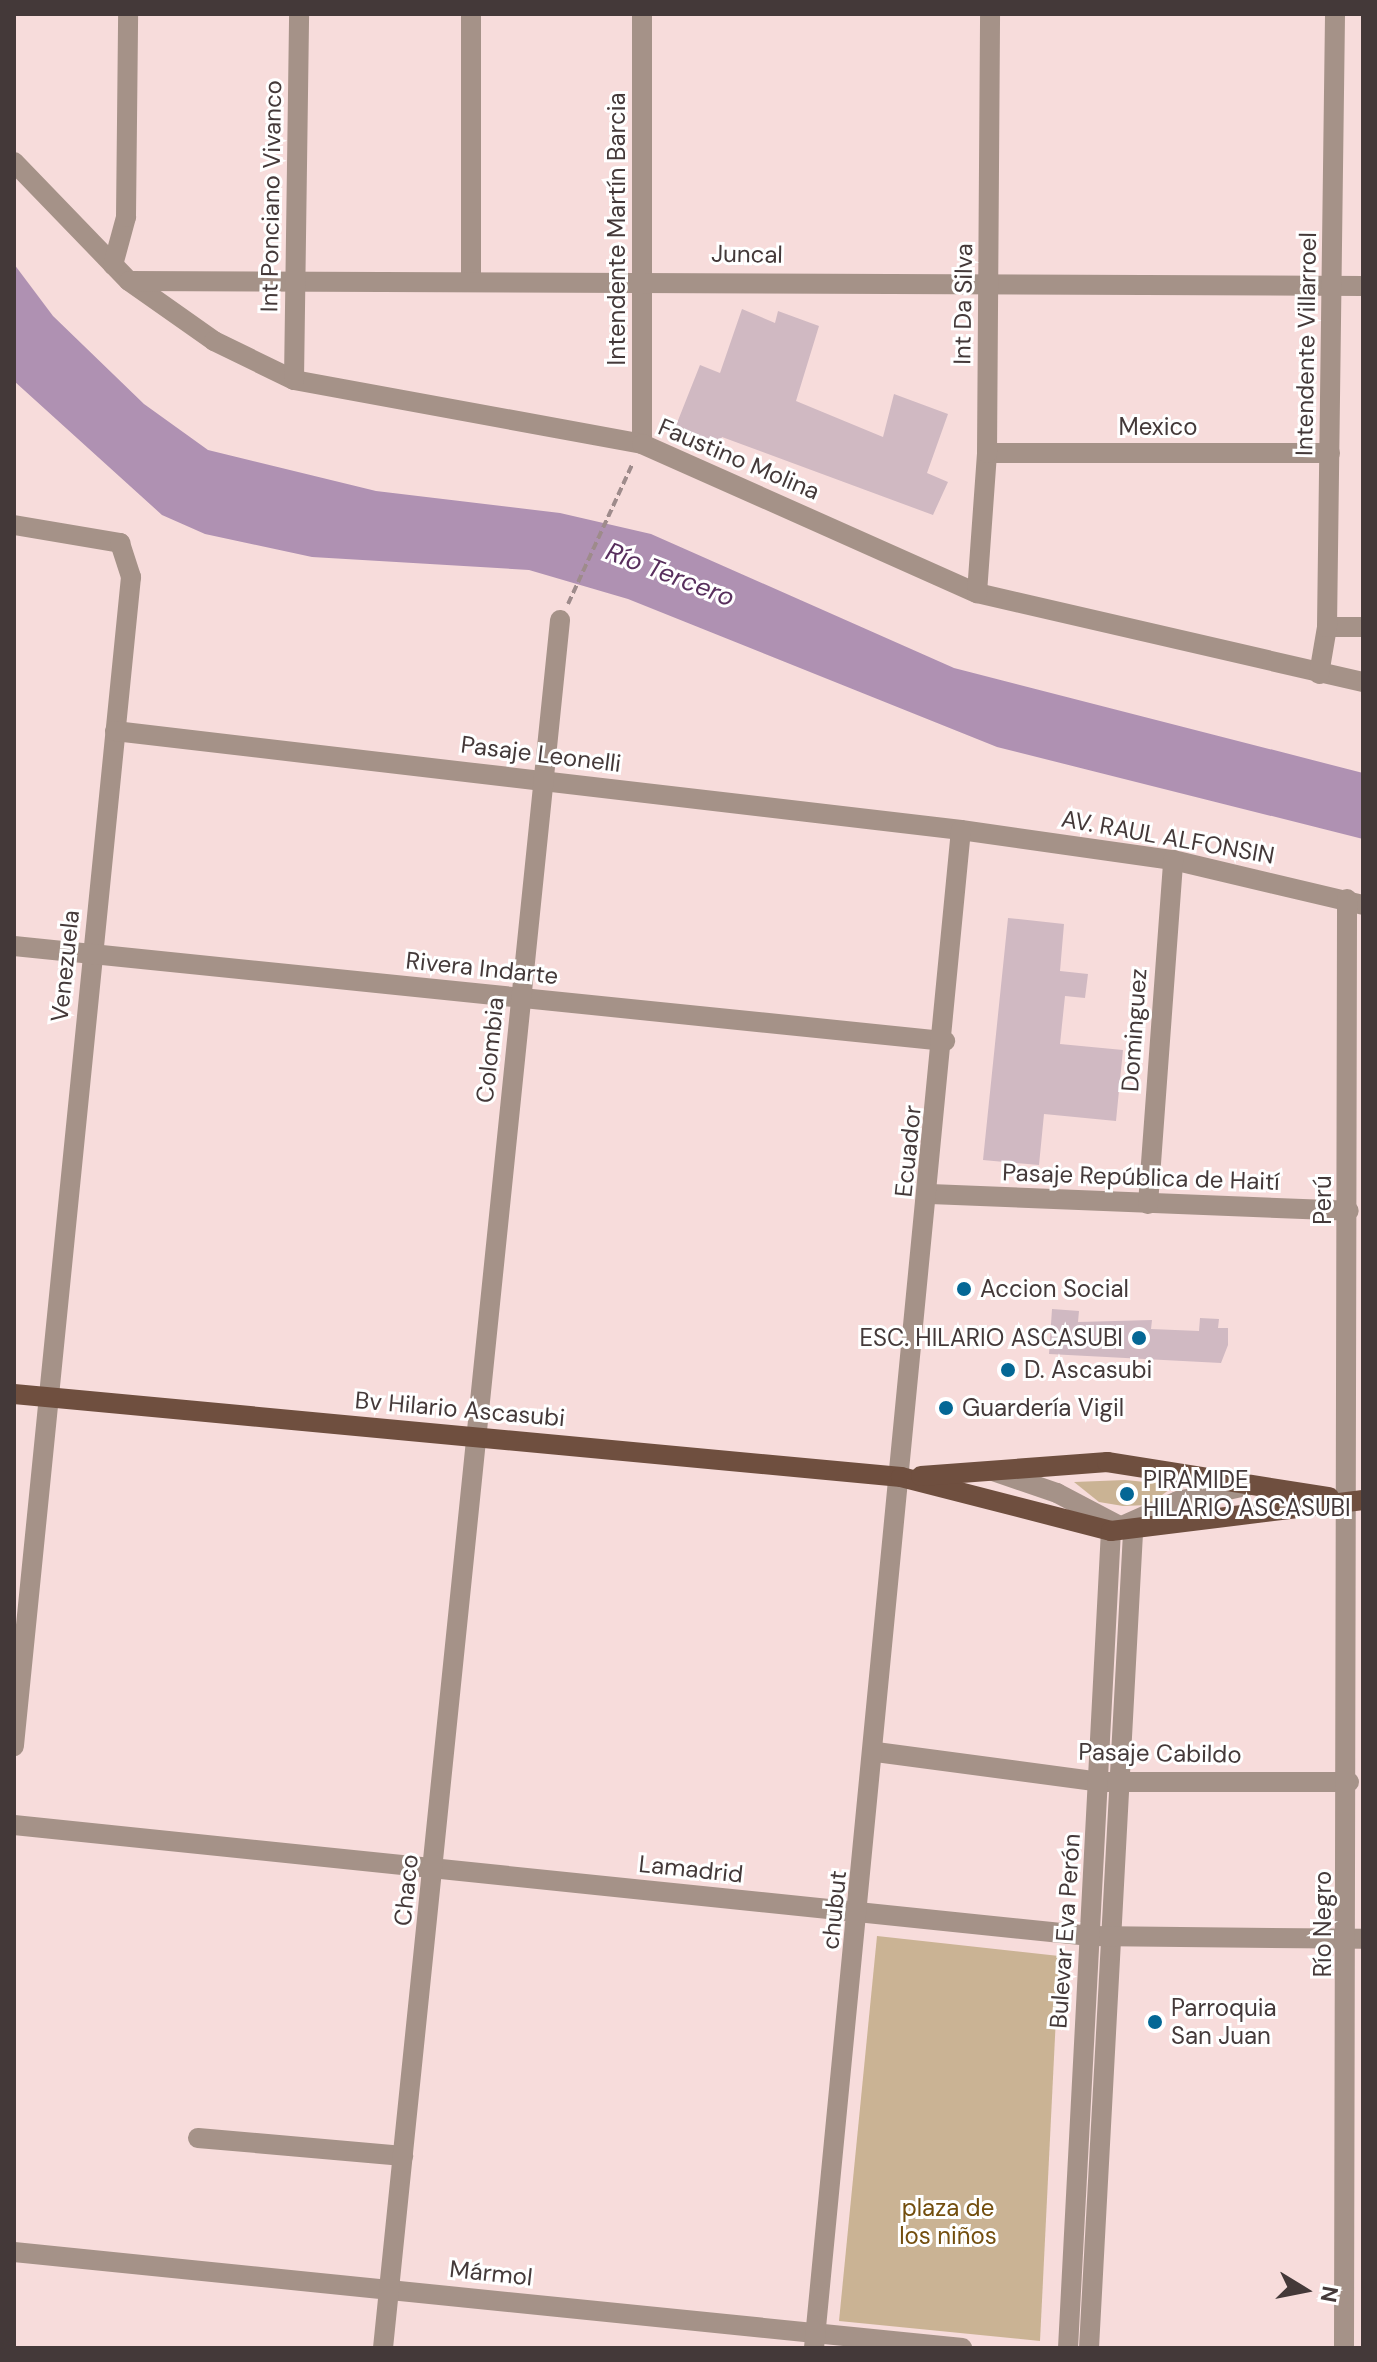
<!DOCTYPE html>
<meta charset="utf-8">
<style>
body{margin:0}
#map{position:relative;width:1377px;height:2362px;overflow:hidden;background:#f7dcdb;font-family:"DM Sans",sans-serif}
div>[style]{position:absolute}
.green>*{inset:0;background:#cab394}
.water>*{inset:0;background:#af91b2}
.building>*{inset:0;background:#d0b9c2}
.path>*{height:4px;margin-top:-2px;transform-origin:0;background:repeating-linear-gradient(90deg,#9e8b8b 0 8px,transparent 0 12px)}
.minor>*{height:20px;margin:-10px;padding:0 10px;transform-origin:10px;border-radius:10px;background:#a59288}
.major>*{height:20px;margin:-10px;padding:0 10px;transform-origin:10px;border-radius:10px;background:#6f4f3f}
.dots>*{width:22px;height:22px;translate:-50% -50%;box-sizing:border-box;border:4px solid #fff;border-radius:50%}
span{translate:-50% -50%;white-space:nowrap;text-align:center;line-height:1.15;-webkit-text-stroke:6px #fff;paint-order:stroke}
.street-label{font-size:24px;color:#443939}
.poi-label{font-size:24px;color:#443939}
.left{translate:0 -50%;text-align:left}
.right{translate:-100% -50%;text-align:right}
.park-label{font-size:24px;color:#734e0e}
.water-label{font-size:26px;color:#582f5d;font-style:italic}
.frame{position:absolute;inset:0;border:16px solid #443939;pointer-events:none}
.north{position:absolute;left:1265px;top:2250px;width:80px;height:80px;-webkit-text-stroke:6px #fff;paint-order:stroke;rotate:100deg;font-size:22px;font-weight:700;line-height:32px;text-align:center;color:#443939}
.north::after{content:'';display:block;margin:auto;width:28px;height:36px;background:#443939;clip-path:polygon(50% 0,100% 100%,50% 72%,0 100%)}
</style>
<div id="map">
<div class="green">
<div style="clip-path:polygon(1125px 1480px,1176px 1485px,1148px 1505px,1123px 1506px,1099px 1502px,1074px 1482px)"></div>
<div style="clip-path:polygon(877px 1936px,1059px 1956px,1040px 2341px,839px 2321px)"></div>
</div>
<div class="water">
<div style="clip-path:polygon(14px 264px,53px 316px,144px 404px,208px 450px,376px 491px,560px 513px,651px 534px,954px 668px,1363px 773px,1363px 839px,997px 747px,628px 599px,529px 570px,312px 557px,205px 534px,162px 515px,14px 381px)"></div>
</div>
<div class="building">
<div style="clip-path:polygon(742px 309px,775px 323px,778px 311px,819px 326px,796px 401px,883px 437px,894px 394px,948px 414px,927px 473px,948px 482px,933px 515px,722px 437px,718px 445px,675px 428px,700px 365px,720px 373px)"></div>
<div style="clip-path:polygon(1008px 918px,1064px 924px,1060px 971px,1088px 974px,1085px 998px,1065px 996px,1060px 1044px,1123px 1050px,1116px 1121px,1044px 1114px,1039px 1165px,983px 1160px)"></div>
<div style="clip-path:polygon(1052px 1309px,1079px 1311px,1078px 1322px,1152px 1320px,1151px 1329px,1199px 1331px,1200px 1318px,1219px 1319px,1218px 1328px,1228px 1328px,1228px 1345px,1221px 1363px,1049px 1354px)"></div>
</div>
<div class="path">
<div style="left:568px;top:604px;width:155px;rotate:-65.3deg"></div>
</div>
<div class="minor">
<div style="left:471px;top:14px;width:266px;rotate:90deg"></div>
<div style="left:642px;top:14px;width:430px;rotate:90deg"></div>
<div style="left:14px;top:162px;width:165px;rotate:46deg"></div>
<div style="left:129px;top:281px;width:104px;rotate:35.2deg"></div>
<div style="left:214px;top:341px;width:89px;rotate:26deg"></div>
<div style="left:294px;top:380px;width:354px;rotate:10.4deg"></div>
<div style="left:642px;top:444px;width:367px;rotate:24deg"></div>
<div style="left:977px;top:593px;width:396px;rotate:13deg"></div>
<div style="left:113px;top:265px;width:50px;rotate:-74.8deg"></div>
<div style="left:126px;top:217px;width:203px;rotate:-89.4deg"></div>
<div style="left:129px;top:281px;width:1234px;rotate:0.23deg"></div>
<div style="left:294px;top:380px;width:366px;rotate:-89.2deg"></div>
<div style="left:987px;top:453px;width:343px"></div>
<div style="left:14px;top:525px;width:108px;rotate:9.6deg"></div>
<div style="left:120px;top:543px;width:36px;rotate:72deg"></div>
<div style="left:131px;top:577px;width:1175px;rotate:95.72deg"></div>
<div style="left:977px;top:593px;width:140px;rotate:-85.9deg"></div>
<div style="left:987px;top:453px;width:439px;rotate:-89.6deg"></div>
<div style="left:1327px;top:627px;width:36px"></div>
<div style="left:1319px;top:674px;width:48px;rotate:-80.3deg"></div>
<div style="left:1327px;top:627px;width:613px;rotate:-89.25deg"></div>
<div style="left:115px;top:731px;width:852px;rotate:6.67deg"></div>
<div style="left:961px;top:830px;width:214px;rotate:8.1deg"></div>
<div style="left:1173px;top:860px;width:195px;rotate:13.3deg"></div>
<div style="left:14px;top:946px;width:936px;rotate:5.83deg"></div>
<div style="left:930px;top:1194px;width:419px;rotate:2.3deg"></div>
<div style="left:1148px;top:1204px;width:345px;rotate:-85.8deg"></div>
<div style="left:993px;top:1471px;width:68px;rotate:19deg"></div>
<div style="left:1057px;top:1493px;width:86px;rotate:27.8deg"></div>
<div style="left:1133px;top:1533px;width:816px;rotate:93.09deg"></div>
<div style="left:876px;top:1752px;width:226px;rotate:7.6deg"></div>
<div style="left:1100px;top:1782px;width:249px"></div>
<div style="left:14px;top:1825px;width:1082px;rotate:5.89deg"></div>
<div style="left:1090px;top:1936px;width:273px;rotate:0.6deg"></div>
<div style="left:198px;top:2138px;width:206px;rotate:5deg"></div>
<div style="left:14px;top:2252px;width:953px;rotate:5.78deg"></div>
<div style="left:383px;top:2348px;width:1737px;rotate:-84.15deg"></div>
<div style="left:814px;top:2348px;width:1525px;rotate:-84.47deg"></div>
<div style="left:1068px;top:2348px;width:818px;rotate:-86.99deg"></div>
<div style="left:1111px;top:1531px;width:73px;rotate:-24.1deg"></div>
<div style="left:1178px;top:1501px;width:74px;rotate:-12.5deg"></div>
<div style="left:1344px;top:2348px;width:1449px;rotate:-89.88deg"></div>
</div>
<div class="major">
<div style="left:14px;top:1394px;width:891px;rotate:5.35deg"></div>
<div style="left:901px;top:1477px;width:217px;rotate:14.4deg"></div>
<div style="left:1111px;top:1531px;width:254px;rotate:-7deg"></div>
<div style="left:921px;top:1476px;width:187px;rotate:-4.3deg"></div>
<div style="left:1107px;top:1462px;width:225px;rotate:9deg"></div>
</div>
<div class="dots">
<div style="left:964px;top:1289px;background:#046795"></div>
<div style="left:1139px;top:1338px;background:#046795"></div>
<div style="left:1008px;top:1370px;background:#046795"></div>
<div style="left:946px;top:1408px;background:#046795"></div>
<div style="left:1127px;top:1494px;background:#046795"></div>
<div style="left:1155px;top:2022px;background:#046795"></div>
</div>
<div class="street-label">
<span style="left:271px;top:196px;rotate:-89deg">Int Ponciano Vivanco</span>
<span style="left:617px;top:229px;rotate:-90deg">Intendente Martín Barcia</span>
<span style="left:747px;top:254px;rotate:1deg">Juncal</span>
<span style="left:963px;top:304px;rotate:-89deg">Int Da Silva</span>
<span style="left:1306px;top:344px;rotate:-89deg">Intendente Villarroel</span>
<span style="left:1158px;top:427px">Mexico</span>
<span style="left:739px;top:459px;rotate:23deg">Faustino Molina</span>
<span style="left:541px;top:754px;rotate:7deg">Pasaje Leonelli</span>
<span style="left:1168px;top:837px;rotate:10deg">AV. RAUL ALFONSIN</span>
<span style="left:65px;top:966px;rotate:-84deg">Venezuela</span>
<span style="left:482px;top:968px;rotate:6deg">Rivera Indarte</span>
<span style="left:1134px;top:1030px;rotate:-86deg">Dominguez</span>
<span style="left:490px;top:1050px;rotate:-84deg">Colombia</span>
<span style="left:908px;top:1151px;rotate:-84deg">Ecuador</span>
<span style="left:1141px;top:1177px;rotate:2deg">Pasaje República de Haití</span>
<span style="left:1323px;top:1200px;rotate:-90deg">Perú</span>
<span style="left:460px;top:1409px;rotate:5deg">Bv Hilario Ascasubi</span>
<span style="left:1160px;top:1753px;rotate:1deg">Pasaje Cabildo</span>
<span style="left:691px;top:1869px;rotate:6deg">Lamadrid</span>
<span style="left:406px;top:1890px;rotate:-84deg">Chaco</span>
<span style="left:834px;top:1910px;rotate:-84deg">chubut</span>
<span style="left:1323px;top:1924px;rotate:-90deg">Río Negro</span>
<span style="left:1065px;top:1931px;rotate:-86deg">Bulevar Eva Perón</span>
<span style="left:491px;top:2273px;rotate:6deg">Mármol</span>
</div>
<div class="poi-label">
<span class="left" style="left:980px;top:1289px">Accion Social</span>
<span class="right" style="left:1123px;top:1338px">ESC. HILARIO ASCASUBI</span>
<span class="left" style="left:1024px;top:1370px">D. Ascasubi</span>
<span class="left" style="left:962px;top:1408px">Guardería Vigil</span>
<span class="left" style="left:1143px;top:1494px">PIRAMIDE<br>HILARIO ASCASUBI</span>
<span class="left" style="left:1171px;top:2022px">Parroquia<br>San Juan</span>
</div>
<div class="park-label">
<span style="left:948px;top:2222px">plaza de<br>los niños</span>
</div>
<div class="water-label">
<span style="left:670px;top:575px;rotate:21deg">Río Tercero</span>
</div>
<div class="frame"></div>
<div class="north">N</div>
</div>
